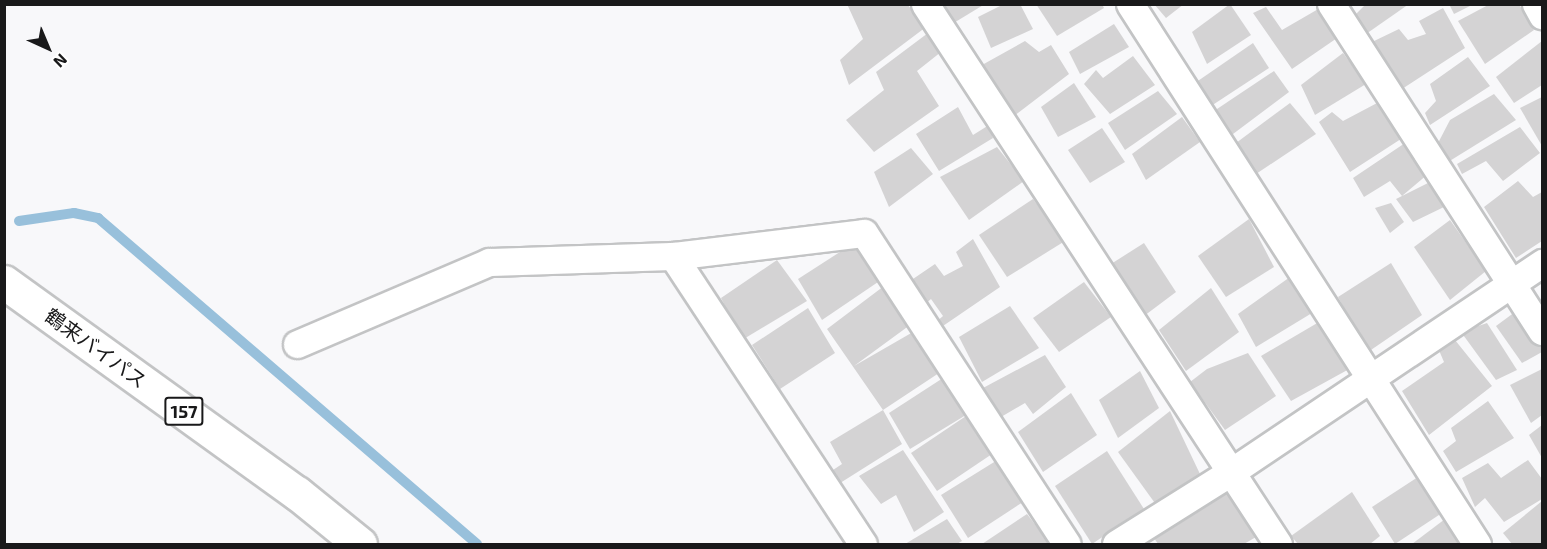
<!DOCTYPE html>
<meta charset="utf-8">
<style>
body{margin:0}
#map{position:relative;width:1547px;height:549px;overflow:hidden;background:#f8f8fa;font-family:"Exo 2","Noto Sans JP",sans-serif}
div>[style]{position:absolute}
.stream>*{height:10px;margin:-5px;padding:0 5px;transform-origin:5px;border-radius:5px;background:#98c0db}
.building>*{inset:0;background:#d4d3d4}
.roads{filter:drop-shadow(2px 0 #c3c4c5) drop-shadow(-2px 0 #c3c4c5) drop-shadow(0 2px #c3c4c5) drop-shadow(0 -2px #c3c4c5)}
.minor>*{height:27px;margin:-13.5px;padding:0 13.5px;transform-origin:13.5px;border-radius:13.5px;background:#fff}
.trunk>*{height:33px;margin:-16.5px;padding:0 16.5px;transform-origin:16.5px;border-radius:16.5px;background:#fff}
span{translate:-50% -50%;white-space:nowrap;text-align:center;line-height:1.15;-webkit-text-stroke:6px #fff;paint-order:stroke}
.shield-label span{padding:2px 4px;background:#fff;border:2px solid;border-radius:4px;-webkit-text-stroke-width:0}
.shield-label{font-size:18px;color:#19191a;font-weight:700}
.street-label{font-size:20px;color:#19191a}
.frame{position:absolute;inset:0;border:6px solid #19191a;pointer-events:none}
.north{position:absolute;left:18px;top:18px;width:60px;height:60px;-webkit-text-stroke:4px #fff;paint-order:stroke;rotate:136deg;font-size:16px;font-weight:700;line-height:24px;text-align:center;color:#19191a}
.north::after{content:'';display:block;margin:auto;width:21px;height:27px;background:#19191a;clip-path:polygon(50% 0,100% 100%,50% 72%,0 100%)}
</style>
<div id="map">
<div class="stream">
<div style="left:19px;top:221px;width:56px;rotate:-8.3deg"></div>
<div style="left:74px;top:213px;width:25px;rotate:12deg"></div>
<div style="left:98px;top:218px;width:500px;rotate:40.7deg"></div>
</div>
<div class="building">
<div style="clip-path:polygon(847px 4px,907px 4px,926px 27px,849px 85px,840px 60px,863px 39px)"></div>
<div style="clip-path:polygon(941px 4px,985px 4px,952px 24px)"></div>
<div style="clip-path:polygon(1004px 4px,1020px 4px,1033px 29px,991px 48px,978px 17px)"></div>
<div style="clip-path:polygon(1036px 4px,1102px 4px,1104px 8px,1057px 36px)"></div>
<div style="clip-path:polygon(1154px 4px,1184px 4px,1166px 18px)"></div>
<div style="clip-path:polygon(1230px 4px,1251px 35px,1207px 64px,1192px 32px)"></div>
<div style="clip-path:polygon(1366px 4px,1409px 4px,1366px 34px,1355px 15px)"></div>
<div style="clip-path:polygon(1449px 4px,1474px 4px,1454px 14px)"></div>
<div style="clip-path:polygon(1490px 4px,1519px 4px,1534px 30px,1485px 64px,1458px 21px)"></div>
<div style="clip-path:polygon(1266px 7px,1282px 30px,1320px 8px,1340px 36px,1292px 69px,1253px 13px)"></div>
<div style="clip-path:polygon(1443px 8px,1465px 48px,1402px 89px,1372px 42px,1399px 29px,1408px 40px,1426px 34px,1419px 21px)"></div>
<div style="clip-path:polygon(1114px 24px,1129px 47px,1080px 74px,1069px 52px)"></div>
<div style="clip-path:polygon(928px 33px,941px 52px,917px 71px,939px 106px,874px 152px,846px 120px,884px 90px,876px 72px)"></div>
<div style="clip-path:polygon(1025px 41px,1039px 52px,1051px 45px,1069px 74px,1014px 116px,982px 65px)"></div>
<div style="clip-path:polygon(1542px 41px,1542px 85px,1514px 103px,1496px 77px)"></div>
<div style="clip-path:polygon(1253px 43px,1269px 68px,1208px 108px,1192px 85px)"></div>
<div style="clip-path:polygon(1343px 53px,1366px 84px,1315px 115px,1301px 85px)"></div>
<div style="clip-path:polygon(1133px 56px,1155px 85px,1110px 114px,1084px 84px,1096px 70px,1103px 78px)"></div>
<div style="clip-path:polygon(1468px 57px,1490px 86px,1430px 125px,1425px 113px,1436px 101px,1430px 84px)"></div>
<div style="clip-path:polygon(1274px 71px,1289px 92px,1229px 137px,1211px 113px)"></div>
<div style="clip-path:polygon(1074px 83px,1096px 117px,1058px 137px,1041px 107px)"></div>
<div style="clip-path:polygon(1158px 91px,1177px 114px,1125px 150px,1108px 123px)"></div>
<div style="clip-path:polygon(1494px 94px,1516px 120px,1448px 162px,1437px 145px,1450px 120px)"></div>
<div style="clip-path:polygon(1542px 97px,1542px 146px,1520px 108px)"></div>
<div style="clip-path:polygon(1379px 102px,1404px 137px,1350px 172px,1319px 122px,1332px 112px,1343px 121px)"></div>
<div style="clip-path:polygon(1290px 103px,1316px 134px,1256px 174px,1236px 143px)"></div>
<div style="clip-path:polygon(958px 107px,973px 135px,989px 125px,993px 138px,939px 171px,916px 134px)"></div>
<div style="clip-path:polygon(1182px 117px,1200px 142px,1146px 180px,1132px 154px)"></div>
<div style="clip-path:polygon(1520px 127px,1540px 153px,1503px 181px,1486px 161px,1462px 174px,1457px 164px)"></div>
<div style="clip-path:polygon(1102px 128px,1125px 162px,1090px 183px,1068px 150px)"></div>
<div style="clip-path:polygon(1408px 141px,1428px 174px,1402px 196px,1428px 183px,1444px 207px,1413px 222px,1396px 199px,1402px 196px,1390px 181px,1364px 197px,1353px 178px)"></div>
<div style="clip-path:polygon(997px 147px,1024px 181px,969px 220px,940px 177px)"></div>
<div style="clip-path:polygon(911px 148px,933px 174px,889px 207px,874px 172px)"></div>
<div style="clip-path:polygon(1518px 181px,1533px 197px,1542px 192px,1542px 241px,1516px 258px,1484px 207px)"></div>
<div style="clip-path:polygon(1033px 199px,1065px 241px,1007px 277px,979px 235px)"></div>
<div style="clip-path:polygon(1391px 203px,1404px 222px,1390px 233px,1375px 208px)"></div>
<div style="clip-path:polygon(1249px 219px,1274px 267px,1226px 297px,1198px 256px)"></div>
<div style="clip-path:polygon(1450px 220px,1486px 271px,1450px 300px,1414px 247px)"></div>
<div style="clip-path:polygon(973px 239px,1000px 287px,940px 328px,935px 323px,943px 316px,931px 299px,924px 305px,910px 281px,935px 264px,944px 276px,963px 266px,956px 252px)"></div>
<div style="clip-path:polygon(857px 241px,881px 280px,822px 320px,798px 279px)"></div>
<div style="clip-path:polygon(1144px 243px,1176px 292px,1144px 316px,1111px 264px)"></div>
<div style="clip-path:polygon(777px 260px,807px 301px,742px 340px,721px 298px)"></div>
<div style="clip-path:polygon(1391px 263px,1422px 315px,1368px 352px,1338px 297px)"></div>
<div style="clip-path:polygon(1290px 277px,1312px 313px,1256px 347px,1238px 314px)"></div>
<div style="clip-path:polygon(1084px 282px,1111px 317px,1059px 352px,1033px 318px)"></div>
<div style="clip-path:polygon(884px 286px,910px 325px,854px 366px,913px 332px,939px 373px,883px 410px,827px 329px)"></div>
<div style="clip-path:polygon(1211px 288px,1239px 332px,1186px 371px,1159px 330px)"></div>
<div style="clip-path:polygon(1010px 306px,1039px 348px,982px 382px,959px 337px)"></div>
<div style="clip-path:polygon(808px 308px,835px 353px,780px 389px,752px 345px)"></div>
<div style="clip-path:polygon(1519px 309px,1542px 346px,1542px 352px,1522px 363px,1496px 326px)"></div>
<div style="clip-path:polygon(1319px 322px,1351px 368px,1291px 401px,1261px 356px)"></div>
<div style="clip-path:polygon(1487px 323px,1517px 370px,1496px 380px,1461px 332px)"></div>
<div style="clip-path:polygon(1455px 340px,1492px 386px,1429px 435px,1402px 391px,1444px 362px,1438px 348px)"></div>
<div style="clip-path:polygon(1248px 353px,1276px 396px,1225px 430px,1190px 382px,1207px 369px)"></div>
<div style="clip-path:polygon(1045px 355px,1066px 387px,1033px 414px,1025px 403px,1001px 417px,983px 388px)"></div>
<div style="clip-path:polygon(1542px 369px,1542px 415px,1531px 423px,1510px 385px)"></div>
<div style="clip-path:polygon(1140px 371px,1159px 408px,1118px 438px,1099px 400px)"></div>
<div style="clip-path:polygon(943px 378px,966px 415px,910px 449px,889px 413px)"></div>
<div style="clip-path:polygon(1071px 393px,1097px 435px,1043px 472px,1018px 432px)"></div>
<div style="clip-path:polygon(1488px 401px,1514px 438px,1456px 472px,1443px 451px,1456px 441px,1451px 428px)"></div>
<div style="clip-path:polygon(883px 410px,902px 444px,837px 485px,827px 474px,842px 464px,830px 442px)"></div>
<div style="clip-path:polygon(1170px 411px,1200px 474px,1157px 506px,1118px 452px)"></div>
<div style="clip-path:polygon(969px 414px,995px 452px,937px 491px,911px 453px)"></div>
<div style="clip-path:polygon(1542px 425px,1542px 458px,1529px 435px)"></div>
<div style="clip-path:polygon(903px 450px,944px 512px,914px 532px,896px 495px,881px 504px,859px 476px)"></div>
<div style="clip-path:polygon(1107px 451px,1144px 509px,1092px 544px,1055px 486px)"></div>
<div style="clip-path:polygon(999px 459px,1023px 502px,968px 538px,941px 495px)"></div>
<div style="clip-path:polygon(1528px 460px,1542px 479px,1542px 499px,1504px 522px,1485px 498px,1475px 507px,1462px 478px,1488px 463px,1501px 478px)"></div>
<div style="clip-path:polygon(1421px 475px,1445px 511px,1395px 544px,1372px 507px)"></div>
<div style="clip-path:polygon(1225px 486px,1256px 537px,1244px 544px,1158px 544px,1152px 535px)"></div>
<div style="clip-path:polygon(1352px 492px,1380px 536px,1370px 544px,1298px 544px,1291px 536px)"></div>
<div style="clip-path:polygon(1542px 501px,1542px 544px,1512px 544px,1503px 533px)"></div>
<div style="clip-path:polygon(1027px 514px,1050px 544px,982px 544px)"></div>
<div style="clip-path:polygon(947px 519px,962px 541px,957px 544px,905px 544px)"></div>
<div style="clip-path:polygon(1445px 519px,1463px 544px,1412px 544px)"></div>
</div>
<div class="roads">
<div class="minor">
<div style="left:925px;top:4px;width:645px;rotate:56.83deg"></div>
<div style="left:1130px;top:4px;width:642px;rotate:57.28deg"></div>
<div style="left:1331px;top:4px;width:389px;rotate:57.2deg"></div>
<div style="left:1536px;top:4px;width:13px;rotate:61deg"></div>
<div style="left:673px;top:256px;width:192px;rotate:-6.9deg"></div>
<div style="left:864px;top:233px;width:371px;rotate:56.9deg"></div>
<div style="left:297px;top:344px;width:209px;rotate:-23.1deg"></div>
<div style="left:489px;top:262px;width:184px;rotate:-1.9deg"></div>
<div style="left:673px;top:256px;width:345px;rotate:56.6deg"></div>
<div style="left:1116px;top:544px;width:136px;rotate:-32.1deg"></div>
<div style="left:1231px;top:472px;width:375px;rotate:-33.9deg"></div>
</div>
<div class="trunk">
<div style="left:4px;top:282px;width:361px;rotate:35.8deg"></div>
<div style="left:297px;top:493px;width:81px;rotate:39deg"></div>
</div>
</div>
<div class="shield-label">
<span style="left:184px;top:411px">157</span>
</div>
<div class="street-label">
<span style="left:96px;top:348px;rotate:36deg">鶴来バイパス</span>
</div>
<div class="frame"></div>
<div class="north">N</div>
</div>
